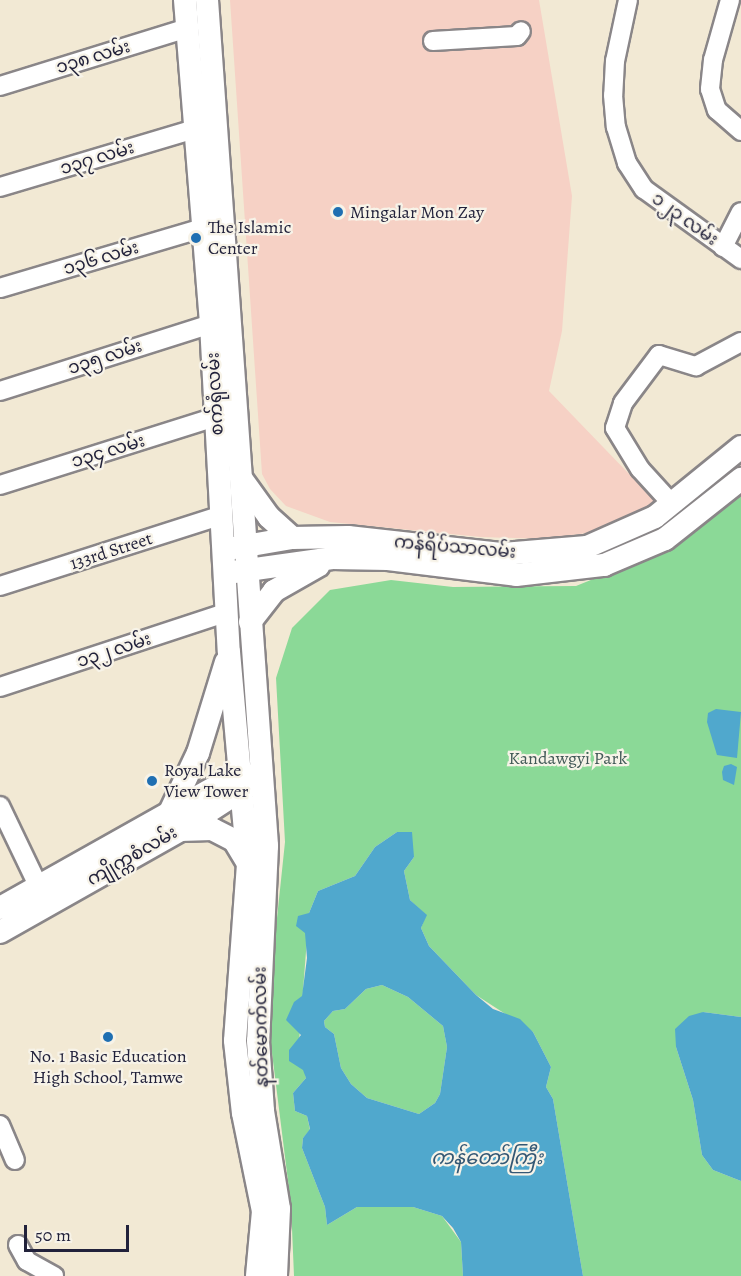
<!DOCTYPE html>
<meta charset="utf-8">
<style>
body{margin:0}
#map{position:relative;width:741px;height:1276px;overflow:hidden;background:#f2e9d4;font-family:Alegreya,"Noto Sans Myanmar",serif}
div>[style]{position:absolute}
.built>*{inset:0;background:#f6d1c5}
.green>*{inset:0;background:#8bd997}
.water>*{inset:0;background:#50a8cd}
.roads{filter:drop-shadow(2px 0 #8a8688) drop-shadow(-2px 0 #8a8688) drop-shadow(0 2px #8a8688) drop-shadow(0 -2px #8a8688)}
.minor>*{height:18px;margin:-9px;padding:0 9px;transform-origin:9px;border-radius:9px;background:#fff}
.major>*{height:22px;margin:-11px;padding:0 11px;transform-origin:11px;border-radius:11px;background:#fff}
.dots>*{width:16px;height:16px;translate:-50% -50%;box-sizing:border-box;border:3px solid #f7f3e8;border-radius:50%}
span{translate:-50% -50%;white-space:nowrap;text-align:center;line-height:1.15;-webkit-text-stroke:4.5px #f7f3e8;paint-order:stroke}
.street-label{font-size:18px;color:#22223b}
.poi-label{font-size:18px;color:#22223b}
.left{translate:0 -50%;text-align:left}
.park-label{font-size:18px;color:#425957}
.water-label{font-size:20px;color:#345875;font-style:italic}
.scale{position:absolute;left:24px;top:1225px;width:105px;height:27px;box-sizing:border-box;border:3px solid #22223b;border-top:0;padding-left:8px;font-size:18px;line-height:21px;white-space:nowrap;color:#22223b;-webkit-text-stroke:4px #f7f3e8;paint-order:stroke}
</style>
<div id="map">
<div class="built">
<div style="clip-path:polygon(230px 0,539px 0,572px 196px,562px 331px,549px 391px,658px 504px,630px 520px,587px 533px,544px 539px,481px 537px,330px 522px,286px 506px,270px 489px,262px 474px)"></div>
</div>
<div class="green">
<div style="clip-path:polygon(741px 492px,741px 1017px,703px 1012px,676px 1047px,693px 1100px,702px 1155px,713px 1170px,741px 1181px,741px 1276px,583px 1276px,553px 1099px,546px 1087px,551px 1067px,533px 1032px,476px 995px,429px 946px,421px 928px,426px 915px,410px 900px,404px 871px,414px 857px,397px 832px,375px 847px,355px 876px,318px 891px,309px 913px,299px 1042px,306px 1078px,293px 1093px,295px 1111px,307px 1116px,310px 1130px,303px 1138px,302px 1148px,325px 1207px,327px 1225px,357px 1207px,413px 1207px,442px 1216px,461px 1242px,463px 1276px,294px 1276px,291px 1205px,267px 1013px,285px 842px,276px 678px,292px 628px,330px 590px,391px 580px,453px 587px,576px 586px,660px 552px)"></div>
<div style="clip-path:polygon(382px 985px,408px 997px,443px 1026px,447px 1047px,440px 1094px,435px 1103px,419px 1114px,367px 1098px,351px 1084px,341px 1068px,334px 1034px,325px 1027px,324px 1021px,333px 1011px,345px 1009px,366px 989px)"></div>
</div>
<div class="water">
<div style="clip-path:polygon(716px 709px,741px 712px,737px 758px,717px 755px,707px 722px,708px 713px)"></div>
<div style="clip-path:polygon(731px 764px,737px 767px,734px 785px,723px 780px,722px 772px,724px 766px)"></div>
<div style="clip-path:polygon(evenodd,397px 832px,412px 832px,414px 857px,404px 871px,410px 900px,427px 915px,421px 928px,429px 946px,476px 995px,493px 1009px,520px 1019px,533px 1032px,551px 1067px,546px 1087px,553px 1099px,583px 1276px,463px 1276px,461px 1242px,453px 1228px,442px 1216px,413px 1207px,357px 1207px,327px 1225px,325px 1207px,302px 1148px,303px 1138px,310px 1129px,307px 1116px,295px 1111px,293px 1093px,306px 1078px,303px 1070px,289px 1061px,289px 1050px,301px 1035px,286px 1020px,294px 1002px,302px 996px,307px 958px,305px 933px,296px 926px,298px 916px,309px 913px,318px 891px,355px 876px,375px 847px,397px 832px,382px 985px,408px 997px,443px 1026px,447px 1047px,440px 1094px,435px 1103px,419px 1114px,367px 1098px,351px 1084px,341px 1068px,334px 1034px,325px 1027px,324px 1021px,333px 1011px,345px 1009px,366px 989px,382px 985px)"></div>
<div style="clip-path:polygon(703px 1012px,741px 1017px,741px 1181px,713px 1170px,702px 1155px,693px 1100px,676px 1047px,675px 1029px,689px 1016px)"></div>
</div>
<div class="roads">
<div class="minor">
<div style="left:628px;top:0;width:62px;rotate:102deg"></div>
<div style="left:615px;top:61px;width:34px;rotate:93deg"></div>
<div style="left:613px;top:95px;width:32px;rotate:85deg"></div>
<div style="left:616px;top:127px;width:38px;rotate:73deg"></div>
<div style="left:627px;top:163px;width:31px;rotate:57deg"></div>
<div style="left:644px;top:189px;width:120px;rotate:35.8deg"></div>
<div style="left:730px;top:0;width:62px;rotate:105.8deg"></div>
<div style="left:713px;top:60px;width:29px;rotate:96deg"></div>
<div style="left:710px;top:89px;width:22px;rotate:72deg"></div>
<div style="left:717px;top:110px;width:32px;rotate:41deg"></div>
<div style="left:433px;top:41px;width:84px;rotate:-3.4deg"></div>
<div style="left:517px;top:36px;width:6px;rotate:-51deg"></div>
<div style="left:0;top:86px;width:196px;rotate:-17.2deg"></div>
<div style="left:0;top:187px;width:202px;rotate:-16.6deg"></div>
<div style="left:723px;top:247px;width:39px;rotate:-63deg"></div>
<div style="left:0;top:288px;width:211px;rotate:-16.5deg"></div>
<div style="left:0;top:391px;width:221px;rotate:-17.6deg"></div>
<div style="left:0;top:485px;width:226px;rotate:-17.5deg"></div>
<div style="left:672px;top:504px;width:47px;rotate:-132.4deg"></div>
<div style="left:640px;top:469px;width:48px;rotate:-121.4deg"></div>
<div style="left:615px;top:428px;width:26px;rotate:-72deg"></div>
<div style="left:623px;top:403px;width:60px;rotate:-53.1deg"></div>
<div style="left:659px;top:355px;width:39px;rotate:17deg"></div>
<div style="left:696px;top:366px;width:51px;rotate:-28.1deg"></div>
<div style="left:0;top:586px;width:233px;rotate:-17.7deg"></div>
<div style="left:0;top:687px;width:240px;rotate:-18.2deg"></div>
<div style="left:0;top:806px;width:102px;rotate:64.4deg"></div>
<div style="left:0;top:1125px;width:38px;rotate:67deg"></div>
<div style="left:18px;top:1245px;width:18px;rotate:61deg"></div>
<div style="left:27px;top:1261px;width:31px;rotate:29deg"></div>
</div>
<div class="major">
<div style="left:185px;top:0;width:325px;rotate:85.4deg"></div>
<div style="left:211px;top:324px;width:328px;rotate:86.9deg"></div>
<div style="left:229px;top:652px;width:213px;rotate:84.9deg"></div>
<div style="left:248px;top:864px;width:177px;rotate:94.2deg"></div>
<div style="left:235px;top:1041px;width:72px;rotate:83.7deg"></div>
<div style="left:243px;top:1113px;width:100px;rotate:78.5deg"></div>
<div style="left:263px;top:1211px;width:65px;rotate:95.3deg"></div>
<div style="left:207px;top:0;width:848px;rotate:85.94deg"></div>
<div style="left:267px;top:846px;width:195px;rotate:92.6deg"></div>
<div style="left:258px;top:1041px;width:70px;rotate:85.9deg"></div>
<div style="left:263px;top:1111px;width:99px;rotate:80.7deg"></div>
<div style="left:279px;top:1209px;width:67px;rotate:92.6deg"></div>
<div style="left:243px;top:481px;width:44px;rotate:54.2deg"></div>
<div style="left:269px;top:517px;width:31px;rotate:42deg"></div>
<div style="left:234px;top:548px;width:59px;rotate:-9.8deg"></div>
<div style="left:292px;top:538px;width:56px;rotate:-1deg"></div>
<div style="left:348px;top:537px;width:156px;rotate:6.3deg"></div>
<div style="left:503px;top:554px;width:84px;rotate:-4.8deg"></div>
<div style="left:587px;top:547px;width:74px;rotate:-23.8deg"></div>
<div style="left:655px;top:517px;width:111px;rotate:-39.1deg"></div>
<div style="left:234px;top:572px;width:99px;rotate:-8.1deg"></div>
<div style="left:332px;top:558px;width:56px;rotate:1deg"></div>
<div style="left:388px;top:559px;width:129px;rotate:7.1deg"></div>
<div style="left:516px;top:575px;width:89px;rotate:-6.5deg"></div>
<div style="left:604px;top:565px;width:66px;rotate:-23.1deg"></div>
<div style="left:665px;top:539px;width:97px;rotate:-38.3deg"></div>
<div style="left:250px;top:622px;width:39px;rotate:-52deg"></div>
<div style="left:274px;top:591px;width:51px;rotate:-29.6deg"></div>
<div style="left:169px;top:814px;width:68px;rotate:-64.6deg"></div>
<div style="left:198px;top:753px;width:95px;rotate:-72.9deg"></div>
<div style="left:180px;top:830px;width:32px;rotate:-2deg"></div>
<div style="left:212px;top:829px;width:25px;rotate:27deg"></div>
<div style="left:234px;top:840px;width:26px;rotate:59deg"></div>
<div style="left:0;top:908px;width:278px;rotate:-29.3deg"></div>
<div style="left:0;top:932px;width:207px;rotate:-29.5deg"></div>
<div style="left:180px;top:830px;width:88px;rotate:-33deg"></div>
</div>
</div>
<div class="dots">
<div style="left:338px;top:212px;background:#1f6fb2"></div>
<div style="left:196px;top:238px;background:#1f6fb2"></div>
<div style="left:152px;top:781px;background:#1f6fb2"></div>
<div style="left:108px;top:1037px;background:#1f6fb2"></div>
</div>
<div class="street-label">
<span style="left:93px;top:57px;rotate:-17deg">၁၃၈ လမ်း</span>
<span style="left:97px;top:158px;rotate:-17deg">၁၃၇ လမ်း</span>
<span style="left:685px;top:219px;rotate:36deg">၁၂၃ လမ်း</span>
<span style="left:101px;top:258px;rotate:-17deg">၁၃၆ လမ်း</span>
<span style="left:105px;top:357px;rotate:-18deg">၁၃၅ လမ်း</span>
<span style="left:215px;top:394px;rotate:-93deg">စက်ရုံလမ်း</span>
<span style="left:108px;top:451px;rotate:-17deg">၁၃၄ လမ်း</span>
<span style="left:455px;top:547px;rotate:5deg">ကန်ရိပ်သာလမ်း</span>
<span style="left:111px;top:551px;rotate:-18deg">133rd Street</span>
<span style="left:114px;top:650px;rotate:-18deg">၁၃၂ လမ်း</span>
<span style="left:132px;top:856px;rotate:-30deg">ကျိုက္ကစံလမ်း</span>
<span style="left:261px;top:1027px;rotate:-91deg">နတ်မောက်လမ်း</span>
</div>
<div class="poi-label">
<span class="left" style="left:350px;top:212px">Mingalar Mon Zay</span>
<span class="left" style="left:208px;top:238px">The Islamic<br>Center</span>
<span class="left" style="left:164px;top:781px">Royal Lake<br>View Tower</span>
<span style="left:108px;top:1067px">No. 1 Basic Education<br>High School, Tamwe</span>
</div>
<div class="park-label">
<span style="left:568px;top:758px">Kandawgyi Park</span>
</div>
<div class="water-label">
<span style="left:487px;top:1157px">ကန်တော်ကြီး</span>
</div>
<div class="scale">50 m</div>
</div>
